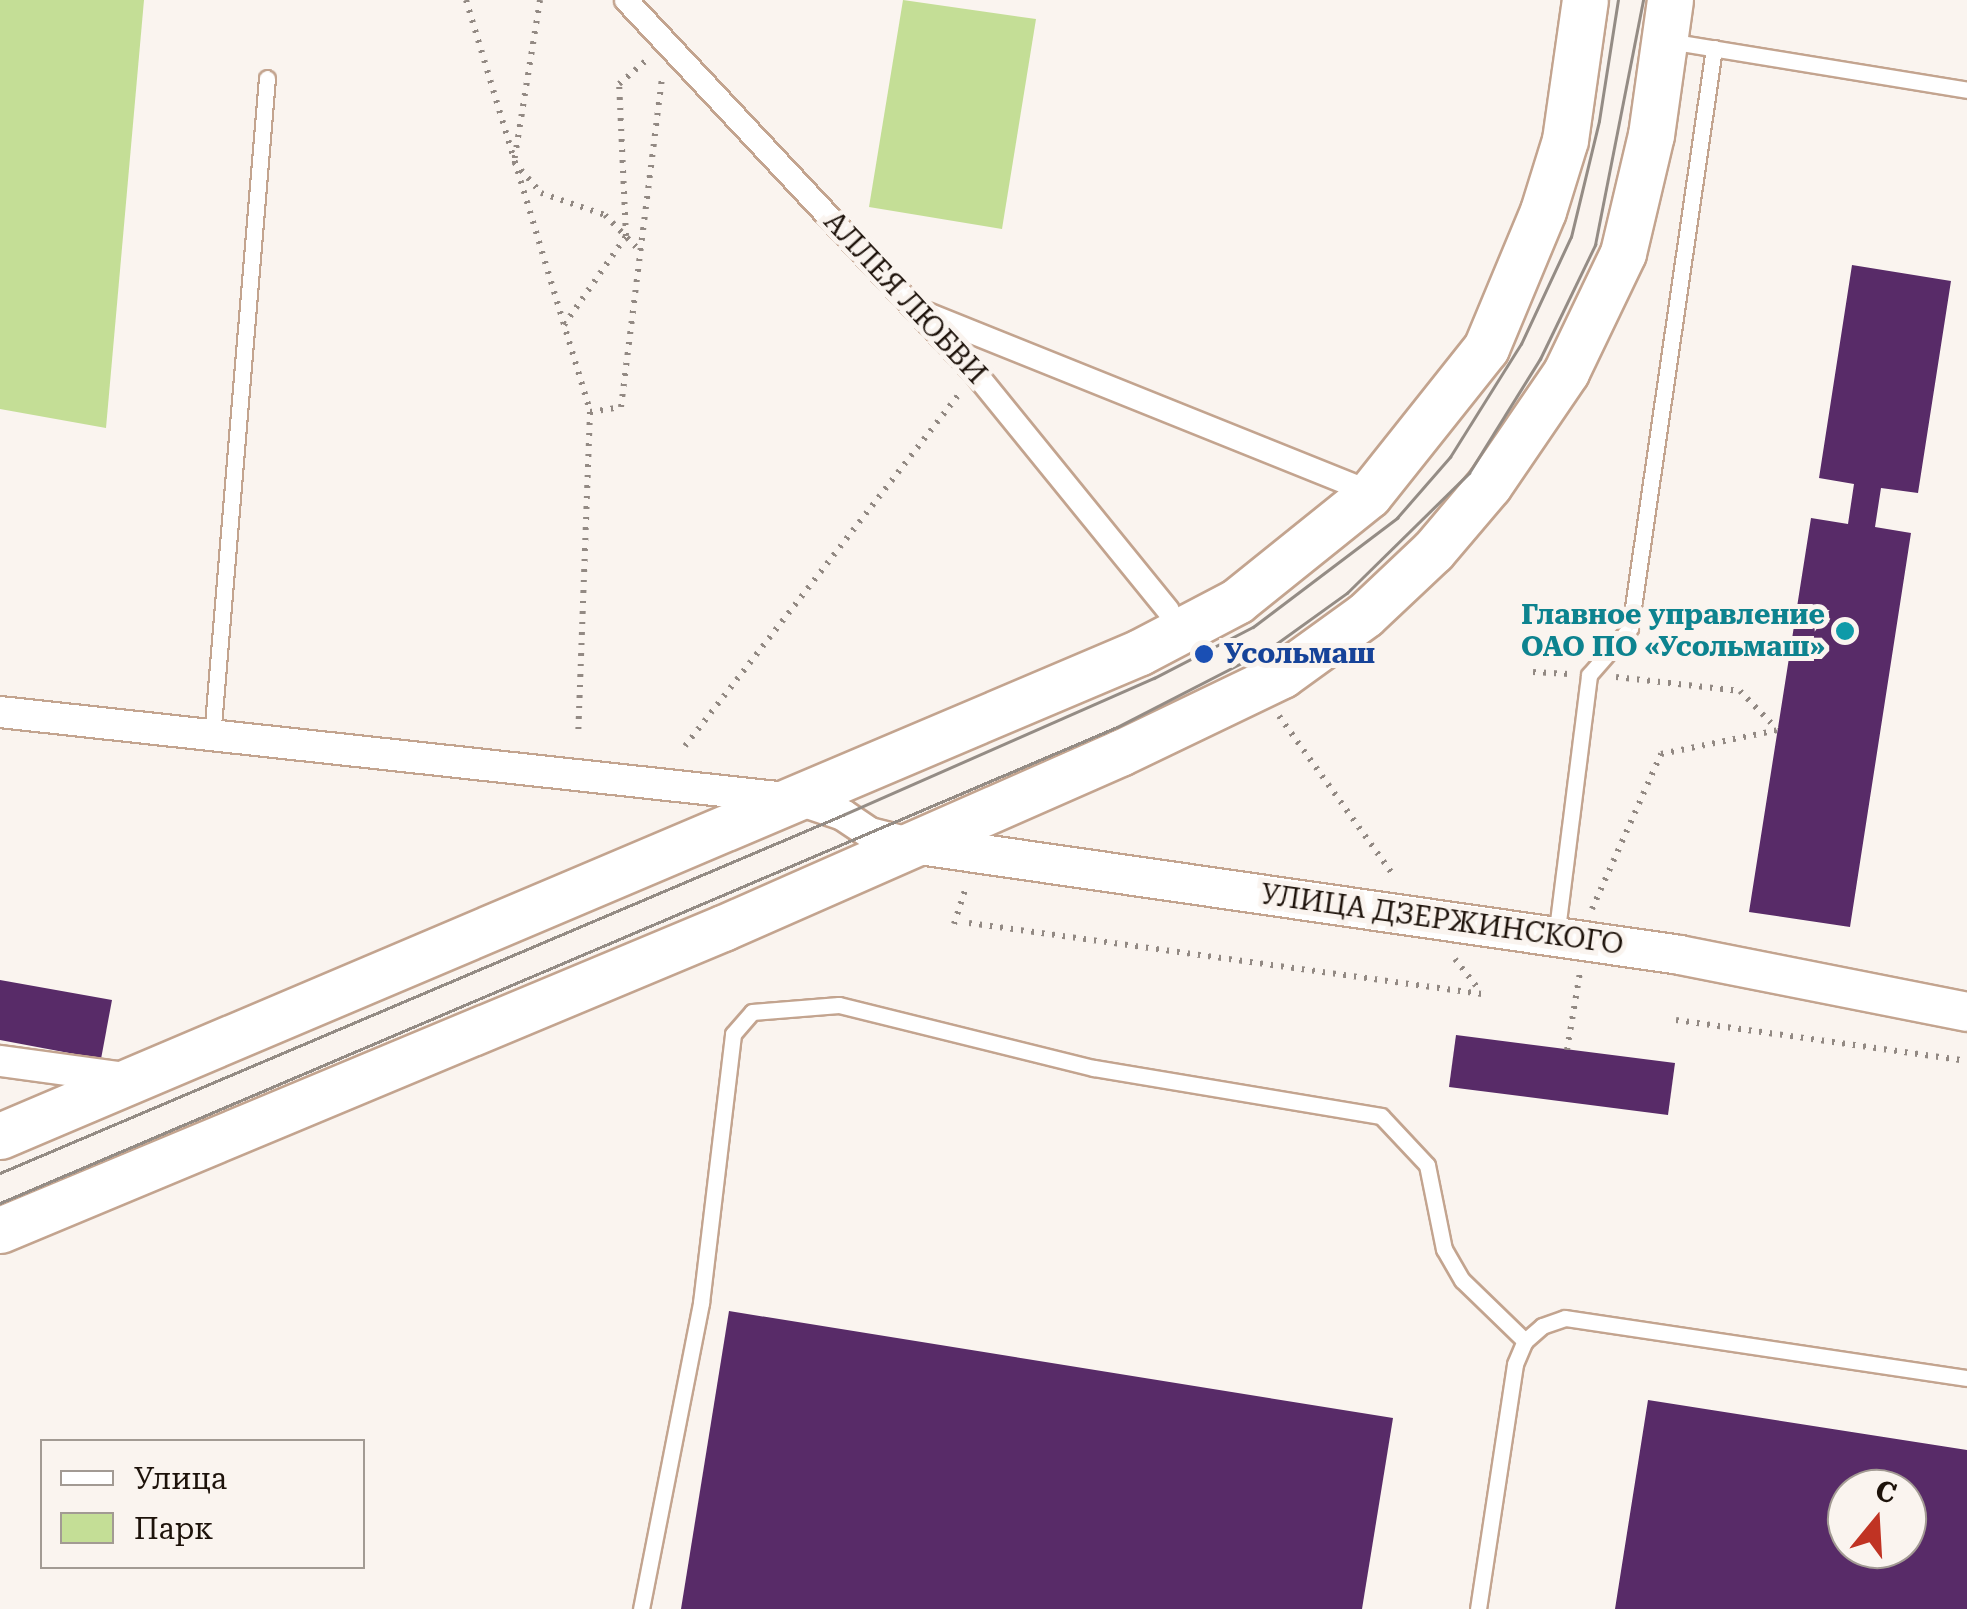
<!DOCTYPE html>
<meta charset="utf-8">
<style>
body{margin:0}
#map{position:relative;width:1967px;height:1609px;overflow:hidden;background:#faf4ef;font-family:"Roboto Serif",serif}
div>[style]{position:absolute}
.green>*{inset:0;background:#c4de96}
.building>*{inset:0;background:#582b68}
.path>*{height:6px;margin-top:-3px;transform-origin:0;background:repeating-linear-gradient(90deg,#928983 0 2.5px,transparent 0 10.5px)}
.roads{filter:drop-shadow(2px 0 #c3a48f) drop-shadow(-2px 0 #c3a48f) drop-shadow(0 2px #c3a48f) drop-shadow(0 -2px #c3a48f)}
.service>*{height:15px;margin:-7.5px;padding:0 7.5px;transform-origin:7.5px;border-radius:7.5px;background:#fff}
.pedestrian>*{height:22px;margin:-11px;padding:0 11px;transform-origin:11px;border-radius:11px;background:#fff}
.minor>*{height:30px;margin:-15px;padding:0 15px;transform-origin:15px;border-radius:15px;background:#fff}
.tertiary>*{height:38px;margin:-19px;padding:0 19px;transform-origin:19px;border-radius:19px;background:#fff}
.secondary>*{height:45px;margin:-22.5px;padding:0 22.5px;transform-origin:22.5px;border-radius:22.5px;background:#fff}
.tram>*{height:2.5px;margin:-1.25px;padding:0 1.25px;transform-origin:1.25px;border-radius:1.25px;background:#948c85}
.dots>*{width:28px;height:28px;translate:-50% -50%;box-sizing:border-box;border:5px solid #faf4ef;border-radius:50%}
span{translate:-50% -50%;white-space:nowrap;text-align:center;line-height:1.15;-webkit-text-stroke:10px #faf4ef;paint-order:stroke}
.street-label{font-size:28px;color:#1d120a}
.culture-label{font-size:28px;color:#0d838f;font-weight:700}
.right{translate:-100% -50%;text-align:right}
.transit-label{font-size:28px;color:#164399;font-weight:700}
.left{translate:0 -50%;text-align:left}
.legend{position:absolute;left:40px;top:1439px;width:325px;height:130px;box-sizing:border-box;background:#faf4ef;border:2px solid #a29a93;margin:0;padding:12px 18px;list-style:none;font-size:30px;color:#1d120a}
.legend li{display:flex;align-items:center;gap:20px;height:50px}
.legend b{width:50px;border:2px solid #a29a93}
.north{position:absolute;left:1827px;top:1469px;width:100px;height:100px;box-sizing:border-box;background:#faf4ef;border:2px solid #a29a93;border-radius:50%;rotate:18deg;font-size:28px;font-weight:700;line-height:40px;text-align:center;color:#1d120a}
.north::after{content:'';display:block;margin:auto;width:35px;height:45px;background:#c03323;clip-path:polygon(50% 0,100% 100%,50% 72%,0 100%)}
</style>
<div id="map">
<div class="green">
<div style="clip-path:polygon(0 0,144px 0,106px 428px,0 409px)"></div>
<div style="clip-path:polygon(903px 0,1036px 19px,1002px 229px,869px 207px)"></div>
</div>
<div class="building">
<div style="clip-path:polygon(1852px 265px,1951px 281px,1918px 493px,1881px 488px,1875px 527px,1911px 533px,1850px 927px,1749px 912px,1811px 518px,1848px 524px,1854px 484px,1819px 478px)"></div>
<div style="clip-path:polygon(0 980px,112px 1000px,101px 1059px,0 1040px)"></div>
<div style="clip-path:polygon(1456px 1035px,1675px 1063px,1668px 1115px,1449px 1087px)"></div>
<div style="clip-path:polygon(729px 1311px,1393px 1418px,1362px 1609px,681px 1609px)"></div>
<div style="clip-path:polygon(evenodd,1648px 1400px,1967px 1450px,1967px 1609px,1615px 1609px,1648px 1400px,1847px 1489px,1907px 1489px,1907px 1549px,1847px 1549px,1847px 1489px)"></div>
</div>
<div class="path">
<div style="left:466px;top:0;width:430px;rotate:73.2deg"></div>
<div style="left:590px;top:412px;width:325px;rotate:92.1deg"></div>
<div style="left:540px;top:0;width:164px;rotate:99.1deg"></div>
<div style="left:514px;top:162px;width:41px;rotate:48.9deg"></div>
<div style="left:541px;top:193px;width:68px;rotate:19deg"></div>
<div style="left:605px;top:215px;width:50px;rotate:45.8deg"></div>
<div style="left:564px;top:325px;width:108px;rotate:-55.1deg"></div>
<div style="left:626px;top:236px;width:152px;rotate:-92.6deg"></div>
<div style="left:619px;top:84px;width:37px;rotate:-41deg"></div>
<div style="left:590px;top:412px;width:31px;rotate:-9deg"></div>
<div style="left:621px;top:407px;width:331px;rotate:-82.9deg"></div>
<div style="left:1533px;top:672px;width:36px;rotate:3deg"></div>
<div style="left:1616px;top:677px;width:125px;rotate:6.4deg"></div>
<div style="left:1740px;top:691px;width:53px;rotate:45.8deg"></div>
<div style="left:1279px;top:716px;width:197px;rotate:54.3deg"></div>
<div style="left:685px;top:746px;width:446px;rotate:-52.1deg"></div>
<div style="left:1592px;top:909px;width:170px;rotate:-66deg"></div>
<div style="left:1661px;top:754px;width:119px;rotate:-11.6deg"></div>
<div style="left:969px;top:923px;width:518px;rotate:7.88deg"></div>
<div style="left:954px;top:924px;width:39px;rotate:-72deg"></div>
<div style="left:1455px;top:959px;width:42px;rotate:51.8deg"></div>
<div style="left:1676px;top:1020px;width:294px;rotate:8deg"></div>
<div style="left:1567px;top:1050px;width:79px;rotate:-80.5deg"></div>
</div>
<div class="roads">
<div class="service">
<div style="left:1669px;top:41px;width:302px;rotate:9.3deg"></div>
<div style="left:212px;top:737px;width:661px;rotate:-85.23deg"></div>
<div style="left:1556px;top:937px;width:264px;rotate:-82.8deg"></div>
<div style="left:1589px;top:675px;width:62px;rotate:-48.9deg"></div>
<div style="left:1630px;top:628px;width:586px;rotate:-81.76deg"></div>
<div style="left:641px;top:1609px;width:312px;rotate:-78.9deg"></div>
<div style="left:701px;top:1303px;width:271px;rotate:-83.2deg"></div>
<div style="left:733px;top:1034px;width:29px;rotate:-49deg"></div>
<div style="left:752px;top:1012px;width:87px;rotate:-4.6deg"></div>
<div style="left:839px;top:1005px;width:263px;rotate:13.9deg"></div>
<div style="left:1094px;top:1068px;width:291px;rotate:9.5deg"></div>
<div style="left:1381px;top:1116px;width:67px;rotate:46.8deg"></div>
<div style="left:1427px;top:1165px;width:86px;rotate:78.6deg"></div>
<div style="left:1444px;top:1249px;width:36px;rotate:60deg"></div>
<div style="left:1462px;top:1280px;width:88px;rotate:44.1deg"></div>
<div style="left:1478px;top:1609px;width:248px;rotate:-81.4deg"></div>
<div style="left:1515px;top:1364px;width:25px;rotate:-67deg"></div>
<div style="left:1525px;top:1341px;width:23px;rotate:-41deg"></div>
<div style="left:1542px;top:1326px;width:24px;rotate:-19deg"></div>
<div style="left:1565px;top:1318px;width:406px;rotate:8.5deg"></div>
</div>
<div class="pedestrian">
<div style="left:626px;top:0;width:512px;rotate:46.9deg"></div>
<div style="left:976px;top:374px;width:304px;rotate:50.9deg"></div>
<div style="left:927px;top:314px;width:459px;rotate:21.9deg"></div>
</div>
<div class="minor">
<div style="left:0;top:712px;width:801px;rotate:6.24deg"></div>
<div style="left:796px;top:799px;width:50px;rotate:18.8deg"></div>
<div style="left:843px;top:815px;width:32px;rotate:34deg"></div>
<div style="left:870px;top:833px;width:44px;rotate:14.3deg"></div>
<div style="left:0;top:1061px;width:127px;rotate:7.7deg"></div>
</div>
<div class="tertiary">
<div style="left:913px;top:844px;width:775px;rotate:8.23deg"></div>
<div style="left:1680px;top:955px;width:293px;rotate:11.2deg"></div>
</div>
<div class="secondary">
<div style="left:0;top:1136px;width:1238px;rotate:-23deg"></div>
<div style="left:1140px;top:652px;width:110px;rotate:-27.7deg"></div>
<div style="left:1237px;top:601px;width:169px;rotate:-38.8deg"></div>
<div style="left:1369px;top:495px;width:188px;rotate:-51.5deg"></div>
<div style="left:1486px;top:348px;width:148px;rotate:-67.4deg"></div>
<div style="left:1543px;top:211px;width:74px;rotate:-72.8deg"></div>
<div style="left:1565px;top:140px;width:141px;rotate:-81.9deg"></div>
<div style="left:0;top:1230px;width:784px;rotate:-22.67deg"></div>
<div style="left:723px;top:928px;width:434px;rotate:-23.8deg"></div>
<div style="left:1120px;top:753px;width:180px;rotate:-25.7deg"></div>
<div style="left:1282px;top:675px;width:102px;rotate:-35.9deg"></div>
<div style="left:1365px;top:615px;width:93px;rotate:-43.3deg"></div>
<div style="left:1433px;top:551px;width:87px;rotate:-49.7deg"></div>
<div style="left:1489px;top:485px;width:137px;rotate:-55.7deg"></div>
<div style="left:1566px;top:372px;width:132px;rotate:-64.4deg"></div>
<div style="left:1623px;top:253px;width:121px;rotate:-76.7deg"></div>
<div style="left:1651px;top:135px;width:136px;rotate:-82deg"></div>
</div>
</div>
<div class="tram">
<div style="left:0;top:1173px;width:916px;rotate:-23.01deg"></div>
<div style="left:843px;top:815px;width:340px;rotate:-23.8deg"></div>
<div style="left:1154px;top:678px;width:111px;rotate:-27.3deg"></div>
<div style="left:1253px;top:627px;width:181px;rotate:-37.1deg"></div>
<div style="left:1397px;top:518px;width:81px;rotate:-49deg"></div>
<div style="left:1450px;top:457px;width:133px;rotate:-57.9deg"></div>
<div style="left:1521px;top:344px;width:118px;rotate:-65deg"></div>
<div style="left:1571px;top:237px;width:119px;rotate:-76.4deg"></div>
<div style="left:1599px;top:121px;width:122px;rotate:-81.1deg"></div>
<div style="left:0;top:1203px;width:1214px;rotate:-23.08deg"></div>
<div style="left:1117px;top:727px;width:171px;rotate:-27.2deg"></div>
<div style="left:1269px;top:649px;width:96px;rotate:-35.7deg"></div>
<div style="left:1347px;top:593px;width:171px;rotate:-44.5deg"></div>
<div style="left:1469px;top:473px;width:134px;rotate:-58.1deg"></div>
<div style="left:1540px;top:359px;width:127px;rotate:-64.2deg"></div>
<div style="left:1595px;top:245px;width:250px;rotate:-78.9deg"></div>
</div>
<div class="dots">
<div style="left:1845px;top:631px;background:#0f9aa8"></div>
<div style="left:1204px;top:654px;background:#1a4fb4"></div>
</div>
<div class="street-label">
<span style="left:905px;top:298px;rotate:47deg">АЛЛЕЯ ЛЮБВИ</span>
<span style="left:1442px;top:920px;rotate:8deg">УЛИЦА ДЗЕРЖИНСКОГО</span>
</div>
<div class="culture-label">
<span class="right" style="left:1825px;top:631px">Главное управление<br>ОАО ПО «Усольмаш»</span>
</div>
<div class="transit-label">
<span class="left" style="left:1224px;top:654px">Усольмаш</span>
</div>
<ul class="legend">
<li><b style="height:12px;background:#fff"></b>Улица</li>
<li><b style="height:28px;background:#c4de96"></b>Парк</li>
</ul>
<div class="north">С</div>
</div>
